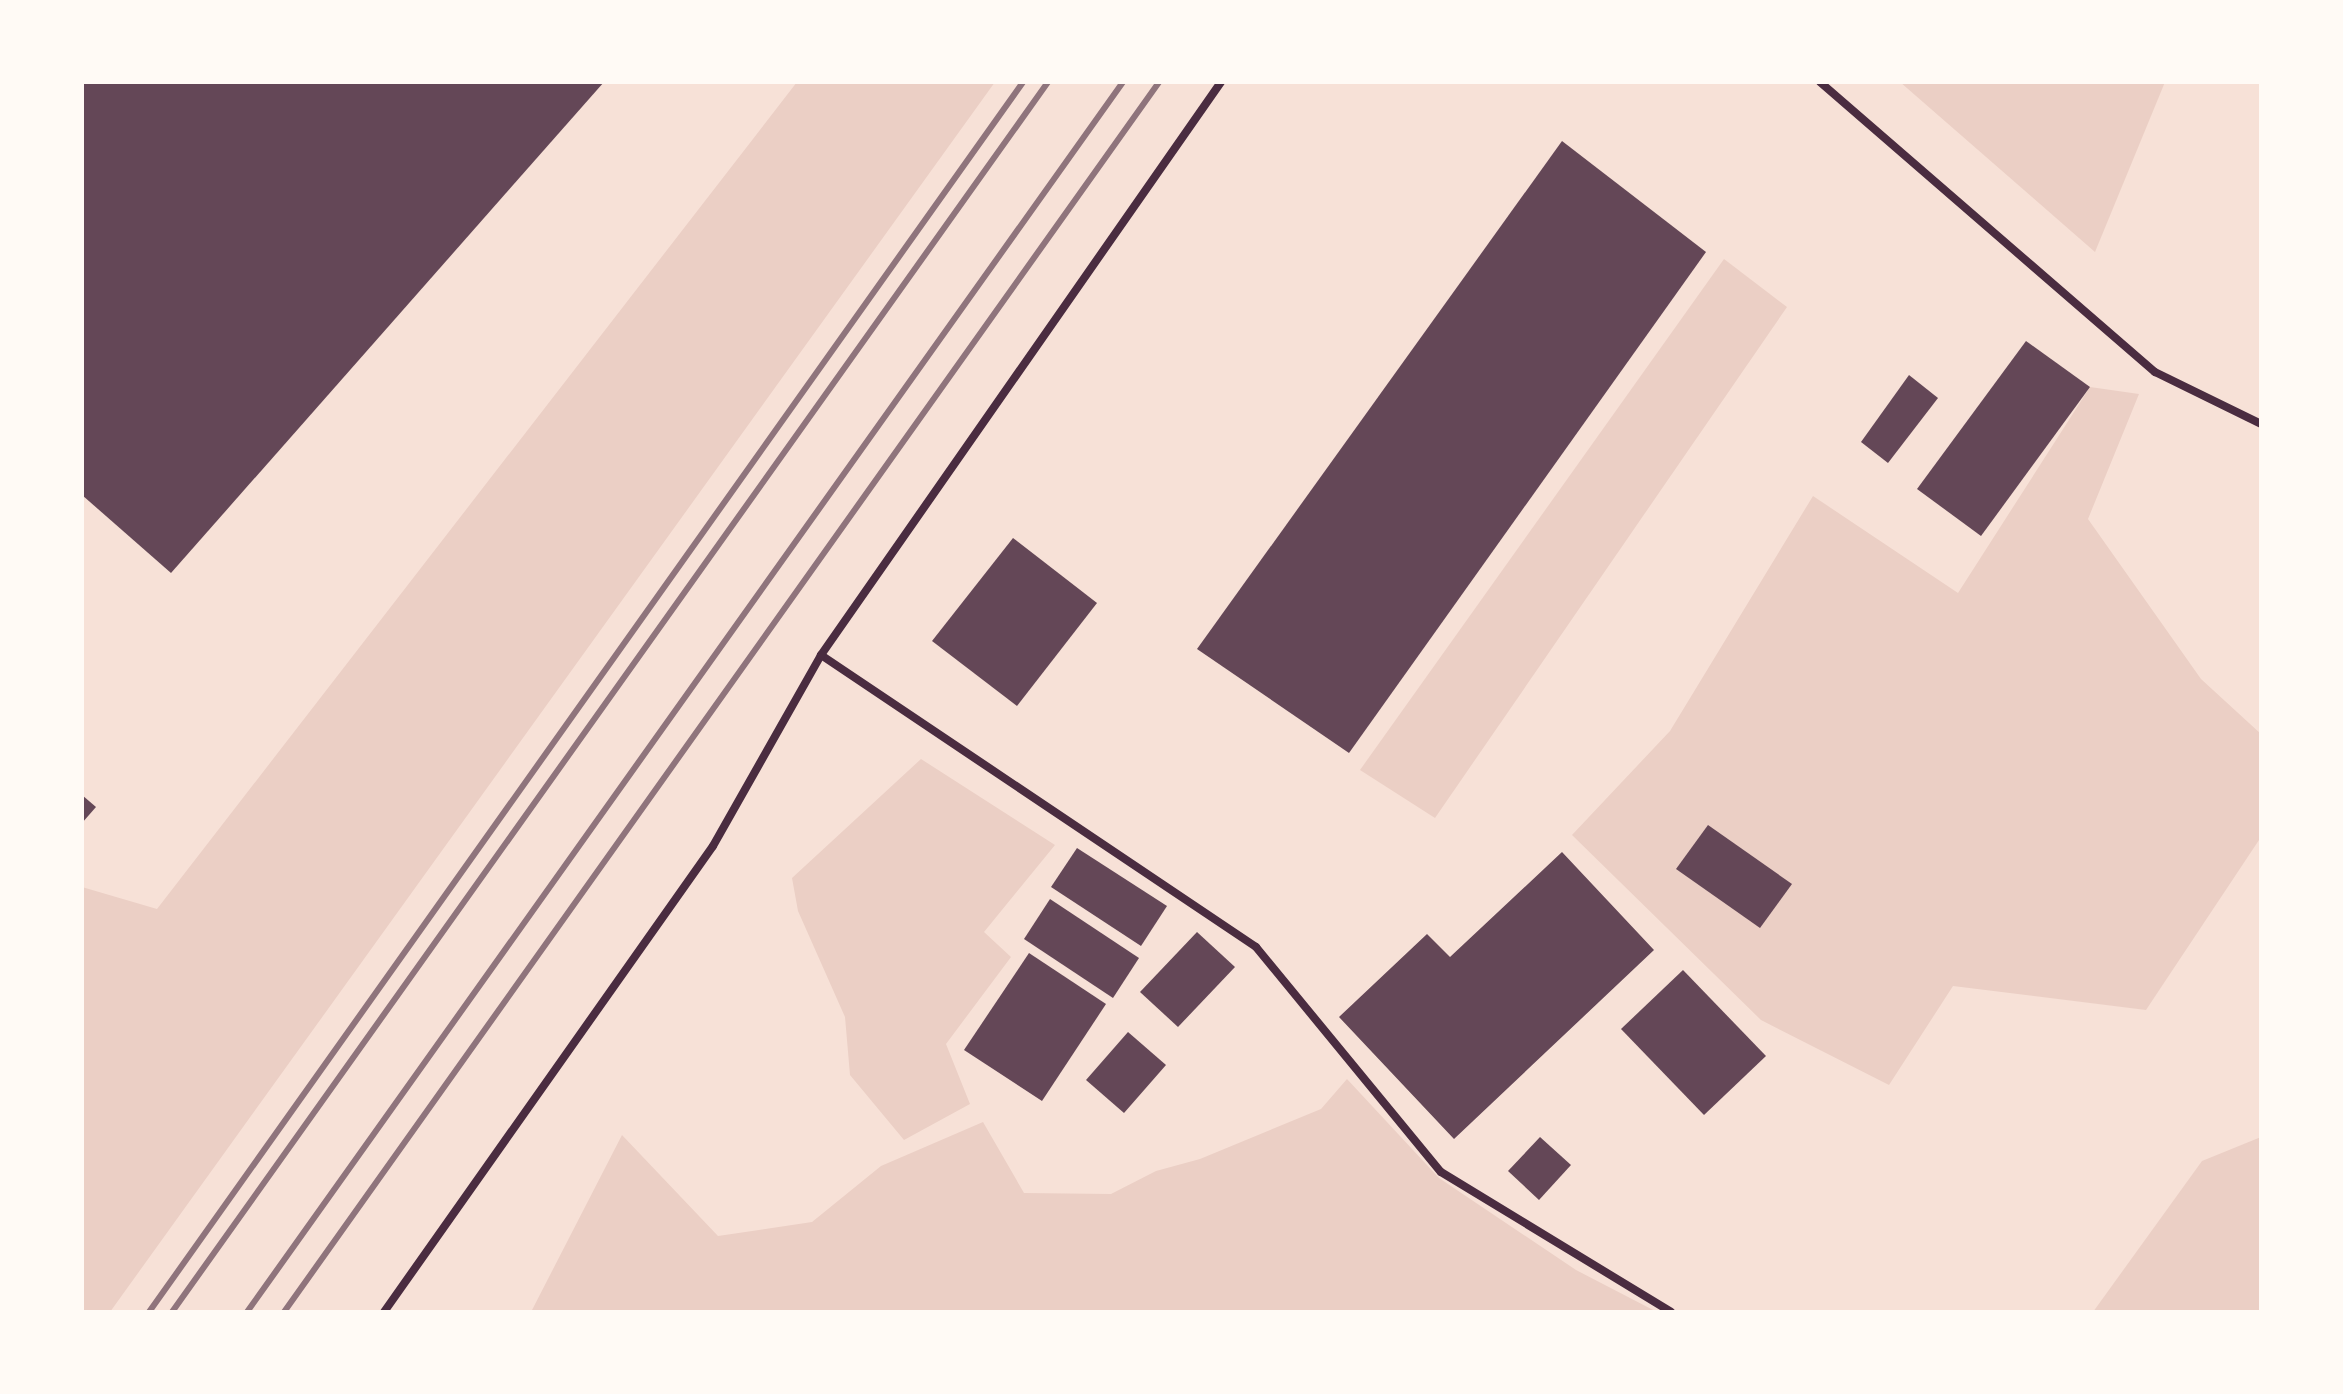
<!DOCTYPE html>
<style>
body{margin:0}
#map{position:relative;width:2343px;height:1394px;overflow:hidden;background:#f7e1d7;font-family:Helvetica,sans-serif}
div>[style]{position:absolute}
.green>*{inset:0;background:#ebcfc5}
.building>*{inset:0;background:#644757}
.minor>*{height:8px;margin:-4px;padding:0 4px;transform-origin:4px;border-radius:4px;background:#4a2c40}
.rail>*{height:6px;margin:-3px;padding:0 3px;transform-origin:3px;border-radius:3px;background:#8f747c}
span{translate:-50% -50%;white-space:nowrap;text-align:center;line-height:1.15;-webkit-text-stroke:8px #fffaf5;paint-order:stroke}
.frame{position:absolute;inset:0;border:84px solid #fffaf5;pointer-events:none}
</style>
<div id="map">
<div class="green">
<div style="clip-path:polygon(797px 82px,995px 82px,110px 1312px,82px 1312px,82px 887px,157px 909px)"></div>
<div style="clip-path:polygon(1900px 82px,2165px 82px,2095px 252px)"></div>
<div style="clip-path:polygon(1724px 259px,1787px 307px,1435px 818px,1360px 770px)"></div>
<div style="clip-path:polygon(2090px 387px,2139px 394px,2088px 519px,2201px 679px,2261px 734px,2261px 837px,2146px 1010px,1953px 986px,1889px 1085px,1761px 1020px,1572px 835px,1670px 731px,1813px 496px,1958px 593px)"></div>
<div style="clip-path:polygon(921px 759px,1055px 845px,984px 932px,1011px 957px,946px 1044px,970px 1104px,904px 1140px,850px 1075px,845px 1017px,798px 911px,792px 878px)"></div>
<div style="clip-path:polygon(1347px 1079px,1439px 1178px,1576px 1270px,1657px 1312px,531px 1312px,622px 1135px,718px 1236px,812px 1222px,881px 1166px,983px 1122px,1024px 1193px,1111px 1194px,1156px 1171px,1200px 1159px,1321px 1109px)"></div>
<div style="clip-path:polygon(2261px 1137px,2261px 1312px,2093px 1312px,2202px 1161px)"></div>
</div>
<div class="building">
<div style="clip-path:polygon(82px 82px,604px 82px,171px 573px,82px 495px)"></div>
<div style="clip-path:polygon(1562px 141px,1706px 252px,1349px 753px,1197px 649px)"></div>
<div style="clip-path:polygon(2026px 341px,2090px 387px,1981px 536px,1917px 489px)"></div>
<div style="clip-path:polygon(1909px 375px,1938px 398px,1888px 463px,1861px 442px)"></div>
<div style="clip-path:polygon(1013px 538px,1097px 603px,1017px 706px,932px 641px)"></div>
<div style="clip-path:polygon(82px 795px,96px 807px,82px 823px)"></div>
<div style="clip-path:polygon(1708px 825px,1792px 884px,1760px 928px,1676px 869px)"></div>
<div style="clip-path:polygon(1077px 848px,1167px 906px,1141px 946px,1051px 887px)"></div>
<div style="clip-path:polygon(1562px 852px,1654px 950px,1454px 1139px,1339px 1017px,1427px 934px,1450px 957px)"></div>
<div style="clip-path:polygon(1050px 899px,1139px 958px,1113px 998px,1024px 939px)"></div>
<div style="clip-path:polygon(1197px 932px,1235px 967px,1178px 1027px,1140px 992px)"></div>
<div style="clip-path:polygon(1029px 953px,1106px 1004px,1042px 1101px,964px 1050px)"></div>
<div style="clip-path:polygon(1683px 970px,1766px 1056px,1704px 1115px,1621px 1029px)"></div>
<div style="clip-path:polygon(1128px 1032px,1166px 1065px,1124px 1113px,1086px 1080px)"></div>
<div style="clip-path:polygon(1540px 1137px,1571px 1165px,1539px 1200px,1508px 1171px)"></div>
</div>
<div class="minor">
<div style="left:1820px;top:82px;width:443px;rotate:40.9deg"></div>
<div style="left:2155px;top:372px;width:118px;rotate:26.1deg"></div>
<div style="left:821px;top:655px;width:524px;rotate:33.87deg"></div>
<div style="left:1256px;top:947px;width:291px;rotate:50.6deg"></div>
<div style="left:1441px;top:1172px;width:269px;rotate:31.3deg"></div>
<div style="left:384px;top:1312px;width:570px;rotate:-54.78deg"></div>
<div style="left:713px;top:846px;width:219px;rotate:-60.5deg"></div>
<div style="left:821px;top:655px;width:699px;rotate:-55.08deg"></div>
</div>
<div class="rail">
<div style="left:149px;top:1312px;width:1509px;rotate:-54.6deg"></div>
<div style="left:172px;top:1312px;width:1510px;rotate:-54.54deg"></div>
<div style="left:247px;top:1312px;width:1510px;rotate:-54.54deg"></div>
<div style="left:284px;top:1312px;width:1509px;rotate:-54.57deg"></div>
</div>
<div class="frame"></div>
</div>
